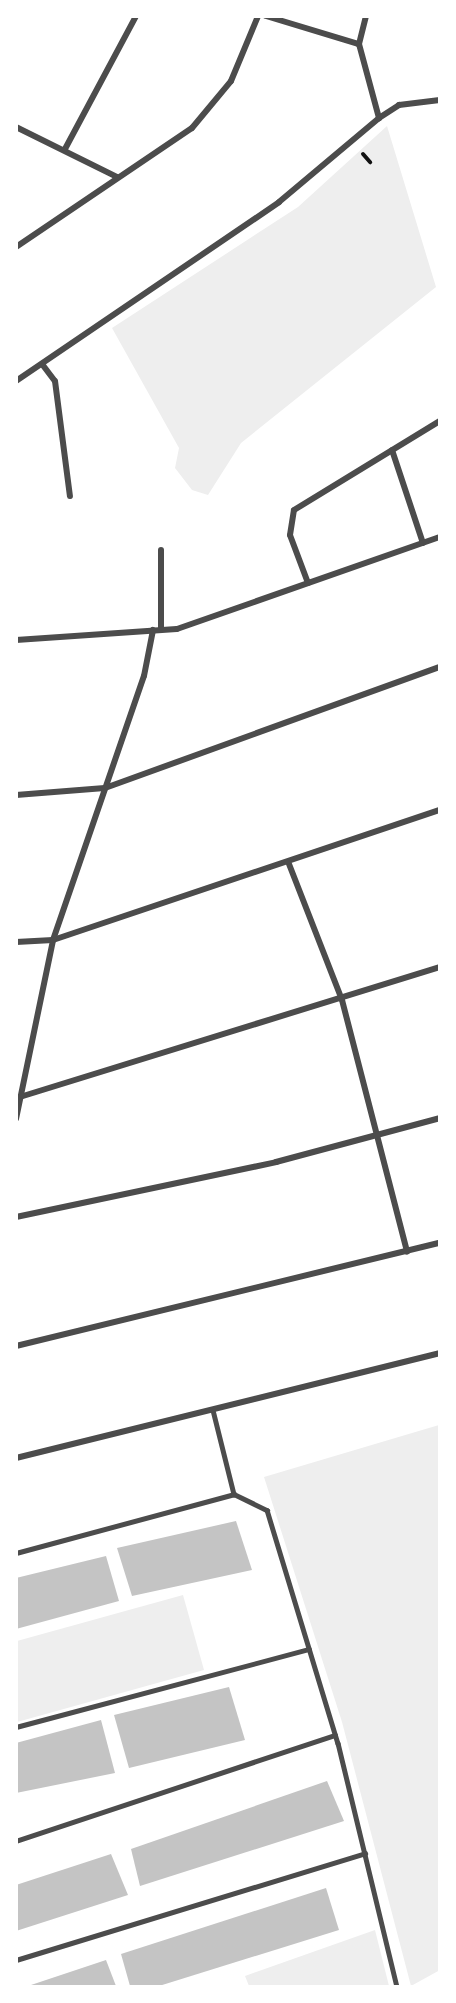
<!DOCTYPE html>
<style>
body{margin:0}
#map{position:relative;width:456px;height:2003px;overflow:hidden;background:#fff;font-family:"Crimson Pro",serif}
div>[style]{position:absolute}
.green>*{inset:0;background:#eee}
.building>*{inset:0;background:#c4c4c4}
.path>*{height:4px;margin:-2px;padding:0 2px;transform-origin:2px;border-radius:2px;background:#111}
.service>*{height:4.5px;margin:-2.25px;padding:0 2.25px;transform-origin:2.25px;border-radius:2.25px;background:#4c4c4c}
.minor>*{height:6px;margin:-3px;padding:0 3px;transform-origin:3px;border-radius:3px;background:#4c4c4c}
span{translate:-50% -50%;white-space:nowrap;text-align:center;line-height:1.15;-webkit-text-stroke:4.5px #fff;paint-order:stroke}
.frame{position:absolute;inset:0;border:18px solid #fff;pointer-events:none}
</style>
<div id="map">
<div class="green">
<div style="clip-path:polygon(387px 126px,436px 287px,241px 443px,208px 495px,192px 490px,175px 468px,179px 448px,112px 328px,298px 207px)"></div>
<div style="clip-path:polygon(439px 1425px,440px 1970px,411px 1986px,342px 1722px,264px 1477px)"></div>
<div style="clip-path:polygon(183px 1595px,204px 1670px,17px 1722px,17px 1641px)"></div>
<div style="clip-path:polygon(375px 1930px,389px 1986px,249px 1986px,245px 1976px)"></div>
</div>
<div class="building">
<div style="clip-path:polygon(236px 1521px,252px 1570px,132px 1596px,117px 1548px)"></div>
<div style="clip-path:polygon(106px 1556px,119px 1601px,16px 1629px,16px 1578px)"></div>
<div style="clip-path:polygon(229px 1687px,245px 1740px,129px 1768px,114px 1715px)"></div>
<div style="clip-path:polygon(101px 1720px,115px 1773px,16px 1793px,16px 1743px)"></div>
<div style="clip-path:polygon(327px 1781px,344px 1821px,140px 1886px,131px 1849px)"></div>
<div style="clip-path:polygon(111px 1854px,128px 1895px,16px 1931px,16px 1885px)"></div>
<div style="clip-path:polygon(326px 1888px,339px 1930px,159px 1986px,130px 1986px,121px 1954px)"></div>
<div style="clip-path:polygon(106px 1960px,116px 1986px,28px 1986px)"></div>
</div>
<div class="path">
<div style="left:363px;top:154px;width:11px;rotate:49deg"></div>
</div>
<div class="service">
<div style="left:213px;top:1410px;width:87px;rotate:76deg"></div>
<div style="left:16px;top:1553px;width:226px;rotate:-15.1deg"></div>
<div style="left:234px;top:1494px;width:37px;rotate:26deg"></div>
<div style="left:267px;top:1510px;width:244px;rotate:73.1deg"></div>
<div style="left:338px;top:1743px;width:250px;rotate:76.4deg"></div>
<div style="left:16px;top:1727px;width:303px;rotate:-14.9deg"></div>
<div style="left:16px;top:1841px;width:336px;rotate:-18.4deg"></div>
<div style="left:16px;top:1960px;width:365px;rotate:-17deg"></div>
</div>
<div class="minor">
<div style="left:266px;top:16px;width:97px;rotate:16.8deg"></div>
<div style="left:366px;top:16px;width:29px;rotate:104deg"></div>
<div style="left:359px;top:44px;width:77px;rotate:74.9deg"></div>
<div style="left:16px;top:127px;width:113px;rotate:26.3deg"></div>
<div style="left:65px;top:149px;width:151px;rotate:-61.9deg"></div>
<div style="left:16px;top:247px;width:212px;rotate:-34.1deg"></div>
<div style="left:192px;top:128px;width:61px;rotate:-50.3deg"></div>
<div style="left:231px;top:81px;width:70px;rotate:-67.4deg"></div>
<div style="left:42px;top:364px;width:21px;rotate:53deg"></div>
<div style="left:55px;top:381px;width:116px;rotate:82.6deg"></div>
<div style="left:16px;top:381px;width:318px;rotate:-34.2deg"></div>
<div style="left:279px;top:202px;width:131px;rotate:-40deg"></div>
<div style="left:379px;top:118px;width:24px;rotate:-33deg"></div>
<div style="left:399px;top:105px;width:41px;rotate:-7deg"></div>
<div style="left:392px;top:450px;width:98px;rotate:71.6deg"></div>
<div style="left:161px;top:550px;width:79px;rotate:90deg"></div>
<div style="left:308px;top:583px;width:51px;rotate:-110.6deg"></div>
<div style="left:290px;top:535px;width:25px;rotate:-81deg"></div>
<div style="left:294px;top:510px;width:171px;rotate:-31.4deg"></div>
<div style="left:16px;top:640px;width:161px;rotate:-3.9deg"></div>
<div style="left:177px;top:629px;width:279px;rotate:-19.3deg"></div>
<div style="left:16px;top:795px;width:89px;rotate:-4.5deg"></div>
<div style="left:105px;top:788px;width:356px;rotate:-19.9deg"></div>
<div style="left:289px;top:864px;width:146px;rotate:68.7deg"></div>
<div style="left:342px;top:1000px;width:260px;rotate:75.5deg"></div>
<div style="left:16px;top:942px;width:37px;rotate:-3deg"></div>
<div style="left:53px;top:940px;width:408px;rotate:-18.6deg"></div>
<div style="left:23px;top:1096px;width:436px;rotate:-17.2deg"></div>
<div style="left:16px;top:1119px;width:183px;rotate:-78.3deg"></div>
<div style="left:53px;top:940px;width:279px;rotate:-71deg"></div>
<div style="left:144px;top:676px;width:47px;rotate:-78.9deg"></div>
<div style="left:16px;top:1217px;width:266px;rotate:-11.9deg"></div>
<div style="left:276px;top:1162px;width:170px;rotate:-15deg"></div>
<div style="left:16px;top:1346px;width:436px;rotate:-13.7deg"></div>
<div style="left:16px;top:1458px;width:437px;rotate:-13.9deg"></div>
</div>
<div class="frame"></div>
</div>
